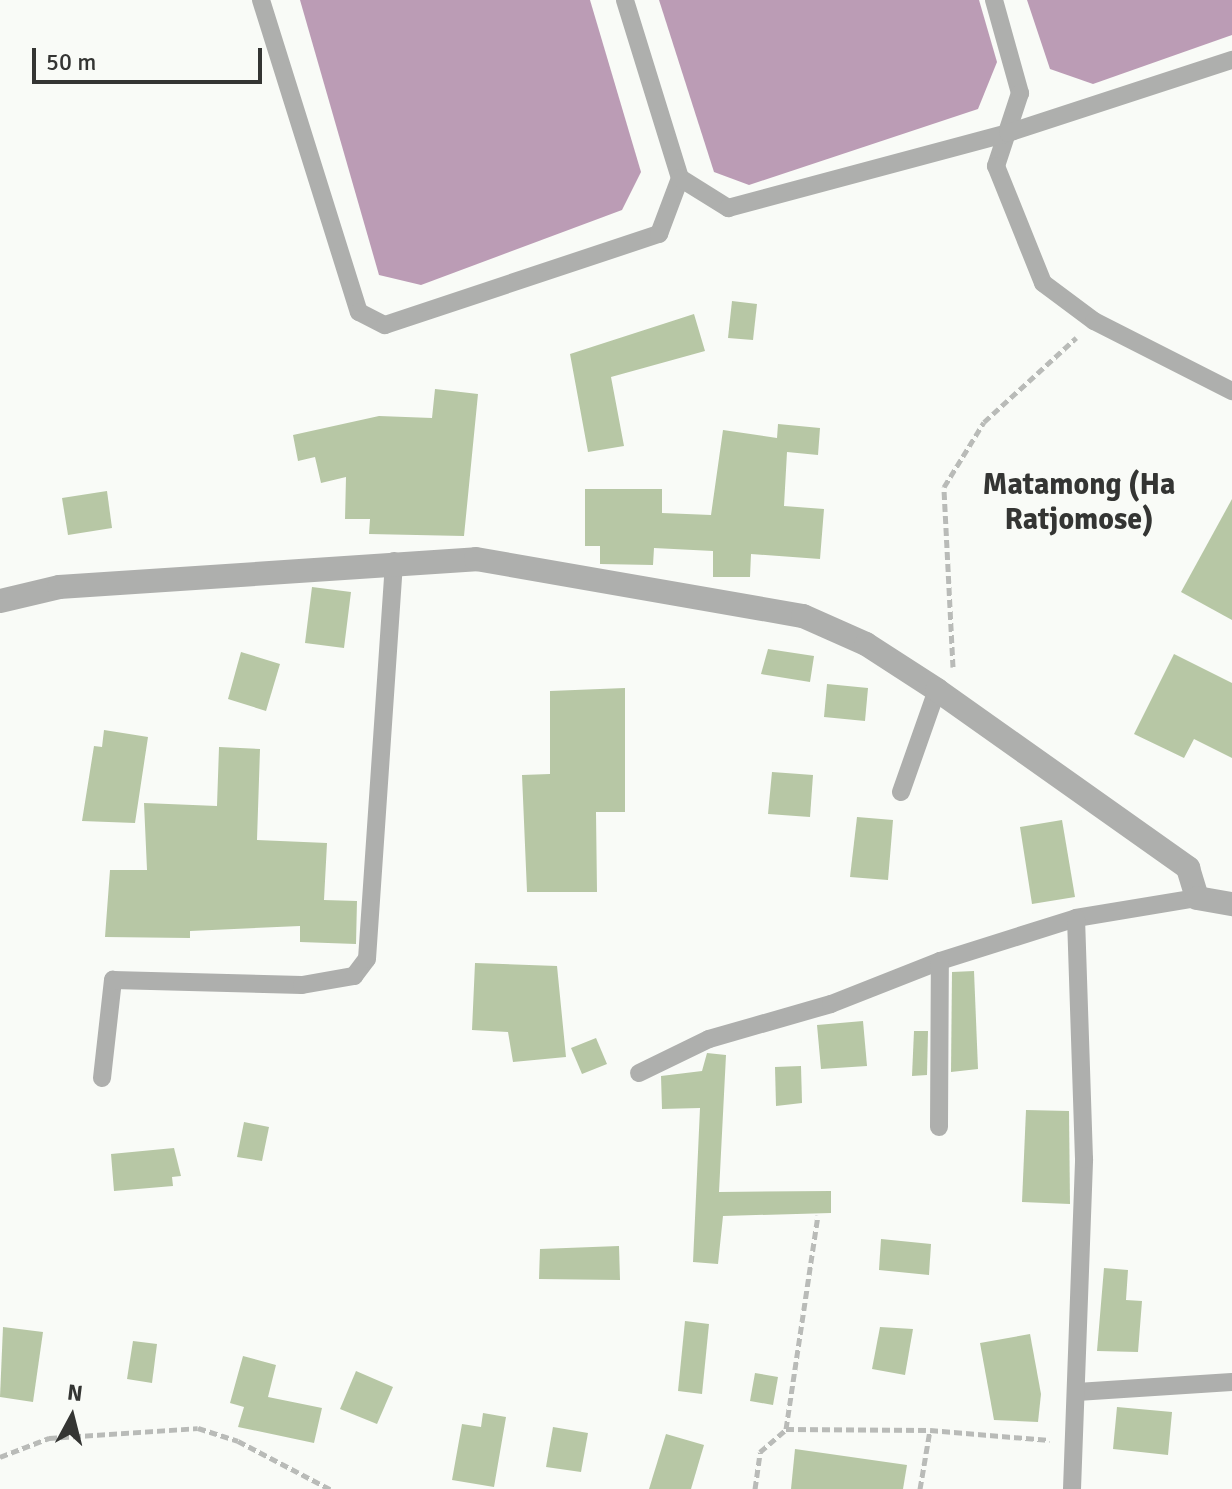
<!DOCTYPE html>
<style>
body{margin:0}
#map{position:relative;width:1232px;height:1489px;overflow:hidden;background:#f9fbf7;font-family:Signika,sans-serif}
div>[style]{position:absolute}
.water>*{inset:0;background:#bb9cb5}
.building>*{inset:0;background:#b7c7a5}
.path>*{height:5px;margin-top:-2.5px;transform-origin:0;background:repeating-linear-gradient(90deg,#b9bbb8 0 8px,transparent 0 12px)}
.lane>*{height:18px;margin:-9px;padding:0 9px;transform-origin:9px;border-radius:9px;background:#aeafad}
.street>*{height:24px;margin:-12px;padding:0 12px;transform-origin:12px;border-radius:12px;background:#aeafad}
span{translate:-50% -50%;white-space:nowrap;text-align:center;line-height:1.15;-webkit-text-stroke:6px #f9fbf7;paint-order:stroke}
.neighbourhood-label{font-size:30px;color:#343533;font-weight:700}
.north{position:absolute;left:32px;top:1377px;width:80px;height:80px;-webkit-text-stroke:6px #f9fbf7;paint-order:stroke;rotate:7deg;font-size:22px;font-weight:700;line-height:32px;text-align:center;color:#343533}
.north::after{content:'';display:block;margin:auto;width:28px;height:36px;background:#343533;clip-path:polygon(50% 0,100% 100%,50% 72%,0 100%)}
.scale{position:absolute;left:32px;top:48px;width:230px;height:36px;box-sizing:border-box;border:4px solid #343533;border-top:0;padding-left:10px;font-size:24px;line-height:28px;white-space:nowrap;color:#343533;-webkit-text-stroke:6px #f9fbf7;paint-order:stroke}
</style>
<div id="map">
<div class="water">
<div style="clip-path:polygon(300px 0,590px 0,641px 172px,622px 210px,421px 285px,379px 275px)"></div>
<div style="clip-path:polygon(659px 0,979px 0,997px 62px,978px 109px,749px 185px,714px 172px)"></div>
<div style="clip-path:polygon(1027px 0,1232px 0,1232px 35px,1093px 84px,1050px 69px)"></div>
</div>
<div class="building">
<div style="clip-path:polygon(732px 301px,757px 304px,753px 340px,728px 338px)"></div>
<div style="clip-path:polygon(694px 314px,705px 351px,611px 377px,624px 446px,588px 452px,570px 354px)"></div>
<div style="clip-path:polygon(435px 389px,478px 394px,464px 536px,369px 534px,370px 519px,345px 519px,346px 477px,321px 483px,315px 457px,298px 461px,293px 435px,379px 416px,432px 418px)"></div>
<div style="clip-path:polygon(778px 424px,820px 428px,818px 455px,787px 452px,784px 506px,824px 509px,820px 559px,751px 554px,750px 577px,713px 577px,713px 551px,654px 548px,653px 565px,600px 564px,600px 546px,585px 546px,585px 489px,662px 489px,662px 513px,711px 515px,723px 430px,777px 438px)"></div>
<div style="clip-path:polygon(107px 491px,112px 528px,68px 535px,62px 498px)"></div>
<div style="clip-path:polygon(1232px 499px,1232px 620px,1181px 592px)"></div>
<div style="clip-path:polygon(312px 587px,351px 592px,344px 648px,305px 643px)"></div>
<div style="clip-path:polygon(768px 649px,814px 656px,810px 682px,761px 674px)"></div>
<div style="clip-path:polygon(241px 652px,280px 664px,266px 711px,228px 699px)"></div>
<div style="clip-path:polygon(1174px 654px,1232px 683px,1232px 758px,1194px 739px,1184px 758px,1134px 734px)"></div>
<div style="clip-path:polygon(827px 684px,868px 688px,865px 721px,824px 717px)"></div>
<div style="clip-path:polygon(625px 688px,625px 812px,596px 812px,597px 892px,527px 892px,522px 775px,550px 774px,550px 691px)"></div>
<div style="clip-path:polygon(104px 730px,148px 737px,135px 823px,82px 821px,94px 746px,102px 747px)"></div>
<div style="clip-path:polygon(219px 747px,260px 749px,257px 840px,327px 843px,324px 900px,357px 901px,356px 944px,300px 942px,300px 926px,190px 931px,190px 938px,105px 937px,110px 870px,147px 870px,144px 803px,217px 806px)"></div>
<div style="clip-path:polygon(772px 772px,813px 775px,810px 817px,768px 814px)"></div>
<div style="clip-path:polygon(857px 817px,893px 820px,888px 880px,850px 877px)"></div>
<div style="clip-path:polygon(1062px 820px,1075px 897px,1032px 904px,1020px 827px)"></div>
<div style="clip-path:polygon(475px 963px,557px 966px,566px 1057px,513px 1062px,508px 1032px,472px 1030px)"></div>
<div style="clip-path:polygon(974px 971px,978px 1069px,951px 1072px,952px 972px)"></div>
<div style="clip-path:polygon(863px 1021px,867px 1066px,821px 1069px,817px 1025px)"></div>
<div style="clip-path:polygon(914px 1031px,928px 1031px,927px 1075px,912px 1076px)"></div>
<div style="clip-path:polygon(596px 1038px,607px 1064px,582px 1074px,571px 1048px)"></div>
<div style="clip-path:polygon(707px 1053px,726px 1055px,719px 1192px,831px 1191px,831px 1213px,723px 1216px,718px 1264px,693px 1262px,700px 1108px,662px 1109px,661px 1076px,702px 1071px)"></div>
<div style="clip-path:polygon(801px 1066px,802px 1103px,776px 1106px,775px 1067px)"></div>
<div style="clip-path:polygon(1026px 1110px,1069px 1111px,1070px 1204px,1022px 1202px)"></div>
<div style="clip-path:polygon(244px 1122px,269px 1127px,262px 1161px,237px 1157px)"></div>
<div style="clip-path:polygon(174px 1148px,181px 1176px,172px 1177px,173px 1186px,114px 1191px,111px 1154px)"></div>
<div style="clip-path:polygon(881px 1239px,931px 1244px,929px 1275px,879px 1270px)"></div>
<div style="clip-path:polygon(619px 1246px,620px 1280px,539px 1279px,540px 1249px)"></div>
<div style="clip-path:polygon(1104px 1268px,1128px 1270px,1126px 1300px,1142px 1301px,1138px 1352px,1097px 1351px)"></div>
<div style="clip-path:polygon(685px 1321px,709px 1324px,702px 1394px,678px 1391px)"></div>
<div style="clip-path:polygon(3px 1327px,43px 1332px,33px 1402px,0 1397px)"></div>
<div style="clip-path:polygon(880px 1327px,913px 1329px,905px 1375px,872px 1369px)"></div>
<div style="clip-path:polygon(1030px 1334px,1041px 1394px,1038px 1422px,994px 1420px,980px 1343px)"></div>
<div style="clip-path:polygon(133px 1341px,157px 1344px,152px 1383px,127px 1379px)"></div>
<div style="clip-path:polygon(243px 1356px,276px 1365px,268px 1397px,322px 1408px,314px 1443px,238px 1427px,244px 1407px,230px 1403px)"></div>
<div style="clip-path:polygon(356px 1371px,393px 1387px,377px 1424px,340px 1409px)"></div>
<div style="clip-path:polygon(755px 1373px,778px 1377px,773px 1405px,750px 1401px)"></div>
<div style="clip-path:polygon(1117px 1407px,1172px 1412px,1168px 1455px,1113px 1449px)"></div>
<div style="clip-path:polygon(483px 1413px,506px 1417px,494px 1487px,452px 1480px,462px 1424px,481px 1427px)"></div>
<div style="clip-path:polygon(553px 1427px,588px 1433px,581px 1472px,546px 1467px)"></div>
<div style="clip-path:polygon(666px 1434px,704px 1445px,691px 1489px,649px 1489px)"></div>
<div style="clip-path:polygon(795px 1449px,907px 1465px,903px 1489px,791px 1489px)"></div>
</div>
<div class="path">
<div style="left:953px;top:667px;width:180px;rotate:-92.9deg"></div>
<div style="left:944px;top:487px;width:76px;rotate:-58.4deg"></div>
<div style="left:984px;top:422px;width:125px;rotate:-42.4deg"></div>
<div style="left:786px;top:1429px;width:144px;rotate:0.4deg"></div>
<div style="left:930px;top:1430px;width:120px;rotate:4.8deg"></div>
<div style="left:0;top:1457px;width:53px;rotate:-21.2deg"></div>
<div style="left:49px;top:1438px;width:149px;rotate:-3.8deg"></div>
<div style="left:198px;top:1428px;width:42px;rotate:18deg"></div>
<div style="left:238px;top:1441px;width:104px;rotate:27.6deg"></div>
<div style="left:755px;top:1489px;width:37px;rotate:-82deg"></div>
<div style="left:760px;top:1452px;width:35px;rotate:-41deg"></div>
<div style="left:786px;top:1429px;width:216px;rotate:-81.5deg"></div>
<div style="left:920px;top:1489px;width:60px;rotate:-80.4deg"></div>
</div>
<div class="lane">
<div style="left:261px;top:0;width:327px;rotate:72.6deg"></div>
<div style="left:359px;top:312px;width:29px;rotate:27deg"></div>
<div style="left:385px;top:325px;width:289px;rotate:-18.4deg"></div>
<div style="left:659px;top:234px;width:60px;rotate:-69.4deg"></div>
<div style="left:680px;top:178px;width:186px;rotate:-107.2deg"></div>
<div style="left:994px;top:0;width:97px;rotate:74.4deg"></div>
<div style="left:1020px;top:93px;width:77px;rotate:108.2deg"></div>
<div style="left:996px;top:166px;width:126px;rotate:68.1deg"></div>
<div style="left:1043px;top:283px;width:64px;rotate:36.7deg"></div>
<div style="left:1094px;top:321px;width:155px;rotate:26.9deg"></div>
<div style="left:680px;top:178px;width:57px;rotate:32deg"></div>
<div style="left:728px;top:208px;width:290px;rotate:-15deg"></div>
<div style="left:1008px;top:133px;width:236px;rotate:-18.1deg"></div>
<div style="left:901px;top:792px;width:108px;rotate:-70.6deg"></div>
<div style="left:639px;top:1073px;width:78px;rotate:-25.9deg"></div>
<div style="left:709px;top:1039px;width:127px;rotate:-16deg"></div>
<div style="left:831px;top:1004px;width:117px;rotate:-21.5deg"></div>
<div style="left:940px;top:961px;width:143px;rotate:-17.5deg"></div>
<div style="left:1076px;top:918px;width:123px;rotate:-9.4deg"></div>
<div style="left:102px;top:1078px;width:99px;rotate:-83.6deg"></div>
<div style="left:113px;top:980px;width:189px;rotate:1.5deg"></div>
<div style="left:302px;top:985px;width:53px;rotate:-9.8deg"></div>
<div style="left:354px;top:976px;width:21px;rotate:-53deg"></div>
<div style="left:367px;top:959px;width:399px;rotate:-86.1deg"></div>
<div style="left:939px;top:1127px;width:166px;rotate:-89.7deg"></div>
<div style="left:1077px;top:1392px;width:155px;rotate:-3.7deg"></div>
<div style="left:1072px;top:1489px;width:330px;rotate:-87.9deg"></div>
<div style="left:1084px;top:1159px;width:241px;rotate:-91.9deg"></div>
</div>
<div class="street">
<div style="left:0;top:601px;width:61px;rotate:-13.3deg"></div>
<div style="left:59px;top:587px;width:418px;rotate:-3.8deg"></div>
<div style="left:476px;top:559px;width:332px;rotate:9.9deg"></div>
<div style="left:803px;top:616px;width:69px;rotate:24deg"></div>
<div style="left:866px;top:644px;width:85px;rotate:32.9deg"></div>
<div style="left:937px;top:690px;width:308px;rotate:35.3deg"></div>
<div style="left:1188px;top:868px;width:31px;rotate:73deg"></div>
<div style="left:1197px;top:898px;width:36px;rotate:10deg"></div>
</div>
<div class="neighbourhood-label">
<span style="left:1079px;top:502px">Matamong (Ha<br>Ratjomose)</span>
</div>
<div class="north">N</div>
<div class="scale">50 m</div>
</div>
